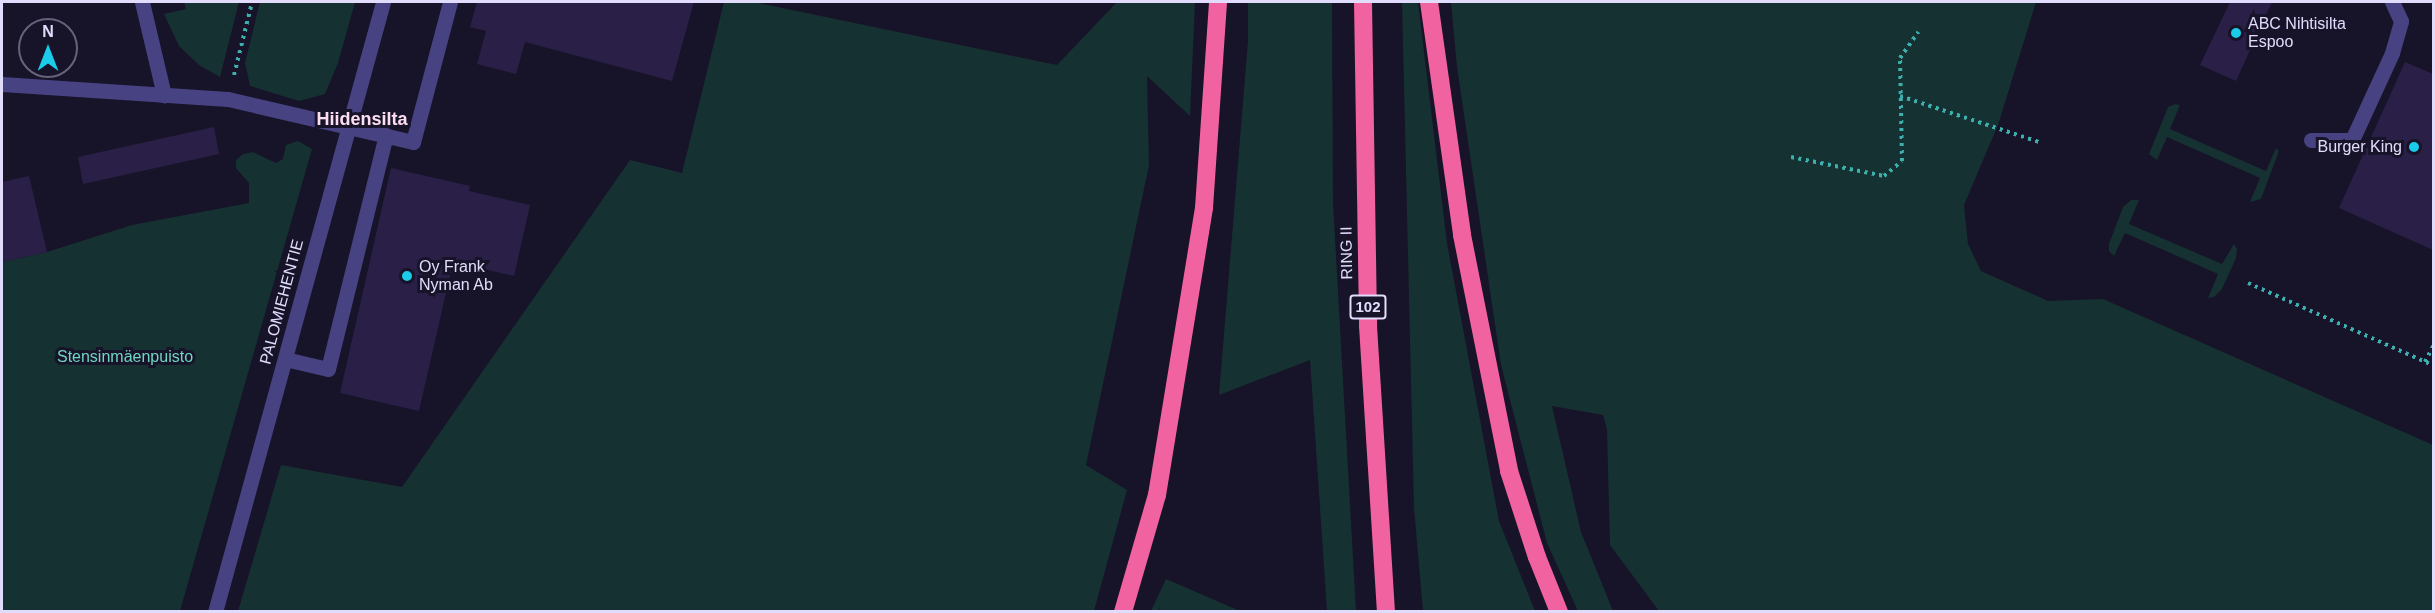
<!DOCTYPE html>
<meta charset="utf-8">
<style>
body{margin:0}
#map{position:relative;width:2435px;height:613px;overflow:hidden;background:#171328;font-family:Helvetica,sans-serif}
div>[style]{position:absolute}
.green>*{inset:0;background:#163131}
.building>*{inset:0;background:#2a2047}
.path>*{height:4px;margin-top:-2px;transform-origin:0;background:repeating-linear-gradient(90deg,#3cb0af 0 3px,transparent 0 7.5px)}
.minor>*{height:15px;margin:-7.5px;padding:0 7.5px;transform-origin:7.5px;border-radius:7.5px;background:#474282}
.highway>*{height:18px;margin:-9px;padding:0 9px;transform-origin:9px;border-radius:9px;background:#f162a0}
.dots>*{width:16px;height:16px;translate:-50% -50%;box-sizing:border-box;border:3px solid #171328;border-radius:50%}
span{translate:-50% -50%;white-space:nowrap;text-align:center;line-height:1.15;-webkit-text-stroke:6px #171328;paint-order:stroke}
.shield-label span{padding:2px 4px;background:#171328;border:2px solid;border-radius:4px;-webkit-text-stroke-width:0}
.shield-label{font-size:15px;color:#e1dcfc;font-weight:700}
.poi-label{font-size:16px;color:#e1dcfc}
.left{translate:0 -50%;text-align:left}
.right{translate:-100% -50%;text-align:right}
.street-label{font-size:16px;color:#e1dcfc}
.park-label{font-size:16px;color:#6ed6c1}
.neighbourhood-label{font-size:18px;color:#fcdef0;font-weight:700}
.frame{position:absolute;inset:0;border:3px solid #e1dcfc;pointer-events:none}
.north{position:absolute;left:18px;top:18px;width:60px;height:60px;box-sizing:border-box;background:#171328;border:2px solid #68637d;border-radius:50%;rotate:0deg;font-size:16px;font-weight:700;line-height:24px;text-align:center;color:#e1dcfc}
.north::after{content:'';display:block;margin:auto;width:21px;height:27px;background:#1acbea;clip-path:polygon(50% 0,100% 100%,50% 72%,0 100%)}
</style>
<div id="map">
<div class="green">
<div style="clip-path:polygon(184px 2px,239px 2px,220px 77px,199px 65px,179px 46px,164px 14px,186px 9px)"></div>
<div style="clip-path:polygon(260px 2px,355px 2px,338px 63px,325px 94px,299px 101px,250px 86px,245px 63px)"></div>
<div style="clip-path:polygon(724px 2px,754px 2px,1057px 65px,1117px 2px,1195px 2px,1190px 116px,1147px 76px,1149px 165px,1086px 465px,1127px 490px,1094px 611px,238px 611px,281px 465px,402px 487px,630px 160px,682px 173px)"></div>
<div style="clip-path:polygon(1248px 2px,1332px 2px,1333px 203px,1356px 611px,1327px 611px,1310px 360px,1219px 395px,1248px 41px)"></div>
<div style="clip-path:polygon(1402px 2px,1418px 2px,1447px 243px,1499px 521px,1535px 611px,1423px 611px,1414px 508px)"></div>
<div style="clip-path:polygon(1451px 2px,2036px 2px,1998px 125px,1964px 205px,1968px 244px,1981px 271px,2048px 301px,2103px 299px,2433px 445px,2433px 611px,1659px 611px,1610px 545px,1607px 429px,1603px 415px,1552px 406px,1581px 532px,1613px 611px,1578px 611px,1547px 543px,1501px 365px,1457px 67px)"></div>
<div style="clip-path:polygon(2175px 104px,2180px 105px,2170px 129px,2266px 171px,2276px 148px,2279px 151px,2261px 199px,2250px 202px,2260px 178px,2167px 137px,2157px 160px,2149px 154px,2168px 107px)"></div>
<div style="clip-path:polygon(298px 141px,312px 149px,180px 611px,2px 611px,2px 262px,47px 252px,132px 225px,249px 203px,249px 183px,236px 168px,236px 160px,243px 154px,253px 152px,276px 163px,283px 159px,286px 145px)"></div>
<div style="clip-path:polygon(2131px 200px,2139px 200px,2129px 224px,2222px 264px,2234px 244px,2237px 249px,2236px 258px,2222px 289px,2214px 297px,2208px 298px,2218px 274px,2125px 233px,2114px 256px,2109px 251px,2109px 244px,2123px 207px)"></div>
<div style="clip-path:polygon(1166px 579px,1240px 611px,1159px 611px,1160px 606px,1158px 611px,1151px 611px)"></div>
</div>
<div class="building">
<div style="clip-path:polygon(477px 2px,694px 2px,672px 81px,525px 42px,516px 74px,477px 64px,486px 31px,470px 27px)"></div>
<div style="clip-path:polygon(2230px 2px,2272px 2px,2236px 81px,2200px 65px)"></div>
<div style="clip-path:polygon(2405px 62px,2433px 74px,2433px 250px,2339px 208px)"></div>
<div style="clip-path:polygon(214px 127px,219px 154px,83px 184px,78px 157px)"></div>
<div style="clip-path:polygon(391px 168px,470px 186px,469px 191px,530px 205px,514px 276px,453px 262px,419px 411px,340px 393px)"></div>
<div style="clip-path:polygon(29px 176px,47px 252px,2px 262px,2px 182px)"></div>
</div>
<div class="path">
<div style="left:234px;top:75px;width:75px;rotate:-76.1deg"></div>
<div style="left:1900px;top:96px;width:146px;rotate:18.3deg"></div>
<div style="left:1791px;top:157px;width:95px;rotate:11.5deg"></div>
<div style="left:1884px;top:176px;width:23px;rotate:-40deg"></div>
<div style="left:1902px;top:161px;width:103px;rotate:-91.1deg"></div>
<div style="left:1900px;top:58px;width:32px;rotate:-55deg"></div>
<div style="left:2248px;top:283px;width:204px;rotate:24deg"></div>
<div style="left:2425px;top:362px;width:20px;rotate:-63deg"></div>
</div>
<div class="minor">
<div style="left:142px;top:2px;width:96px;rotate:76.7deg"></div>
<div style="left:2px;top:84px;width:226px;rotate:3.8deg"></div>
<div style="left:228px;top:99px;width:190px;rotate:13.1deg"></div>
<div style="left:413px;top:142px;width:145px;rotate:-75.2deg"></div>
<div style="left:2311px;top:140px;width:41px"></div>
<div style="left:2352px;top:140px;width:96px;rotate:-65.3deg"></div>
<div style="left:2392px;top:53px;width:33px;rotate:-74deg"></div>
<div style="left:2401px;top:21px;width:21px;rotate:-115deg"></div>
<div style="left:285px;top:359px;width:44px;rotate:13.1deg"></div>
<div style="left:328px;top:369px;width:241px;rotate:-76.1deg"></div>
<div style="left:215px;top:612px;width:633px;rotate:-74.6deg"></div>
</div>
<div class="highway">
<div style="left:1363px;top:2px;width:324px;rotate:89.1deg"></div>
<div style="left:1368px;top:326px;width:287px;rotate:86.4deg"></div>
<div style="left:1429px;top:2px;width:235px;rotate:81.9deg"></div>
<div style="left:1462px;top:235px;width:241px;rotate:78.7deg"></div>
<div style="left:1509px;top:471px;width:90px;rotate:72deg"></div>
<div style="left:1537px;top:557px;width:59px;rotate:68.2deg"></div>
<div style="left:1123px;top:612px;width:122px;rotate:-73.8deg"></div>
<div style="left:1157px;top:495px;width:291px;rotate:-80.7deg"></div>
<div style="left:1204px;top:208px;width:206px;rotate:-86.1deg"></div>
</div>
<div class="dots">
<div style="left:2236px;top:33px;background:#1acbea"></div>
<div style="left:2414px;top:147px;background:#1acbea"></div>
<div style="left:407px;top:276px;background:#1acbea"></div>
</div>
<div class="shield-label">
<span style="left:1368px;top:307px">102</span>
</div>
<div class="poi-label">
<span class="left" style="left:2248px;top:33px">ABC Nihtisilta<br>Espoo</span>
<span class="right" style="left:2402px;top:147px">Burger King</span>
<span class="left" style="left:419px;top:276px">Oy Frank<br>Nyman Ab</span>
</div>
<div class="street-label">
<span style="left:1347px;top:253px;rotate:-91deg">RING II</span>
<span style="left:282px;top:302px;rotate:-75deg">PALOMIEHENTIE</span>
</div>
<div class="park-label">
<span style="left:125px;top:357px">Stensinmäenpuisto</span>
</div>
<div class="neighbourhood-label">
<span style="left:362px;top:119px">Hiidensilta</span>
</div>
<div class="frame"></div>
<div class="north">N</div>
</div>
